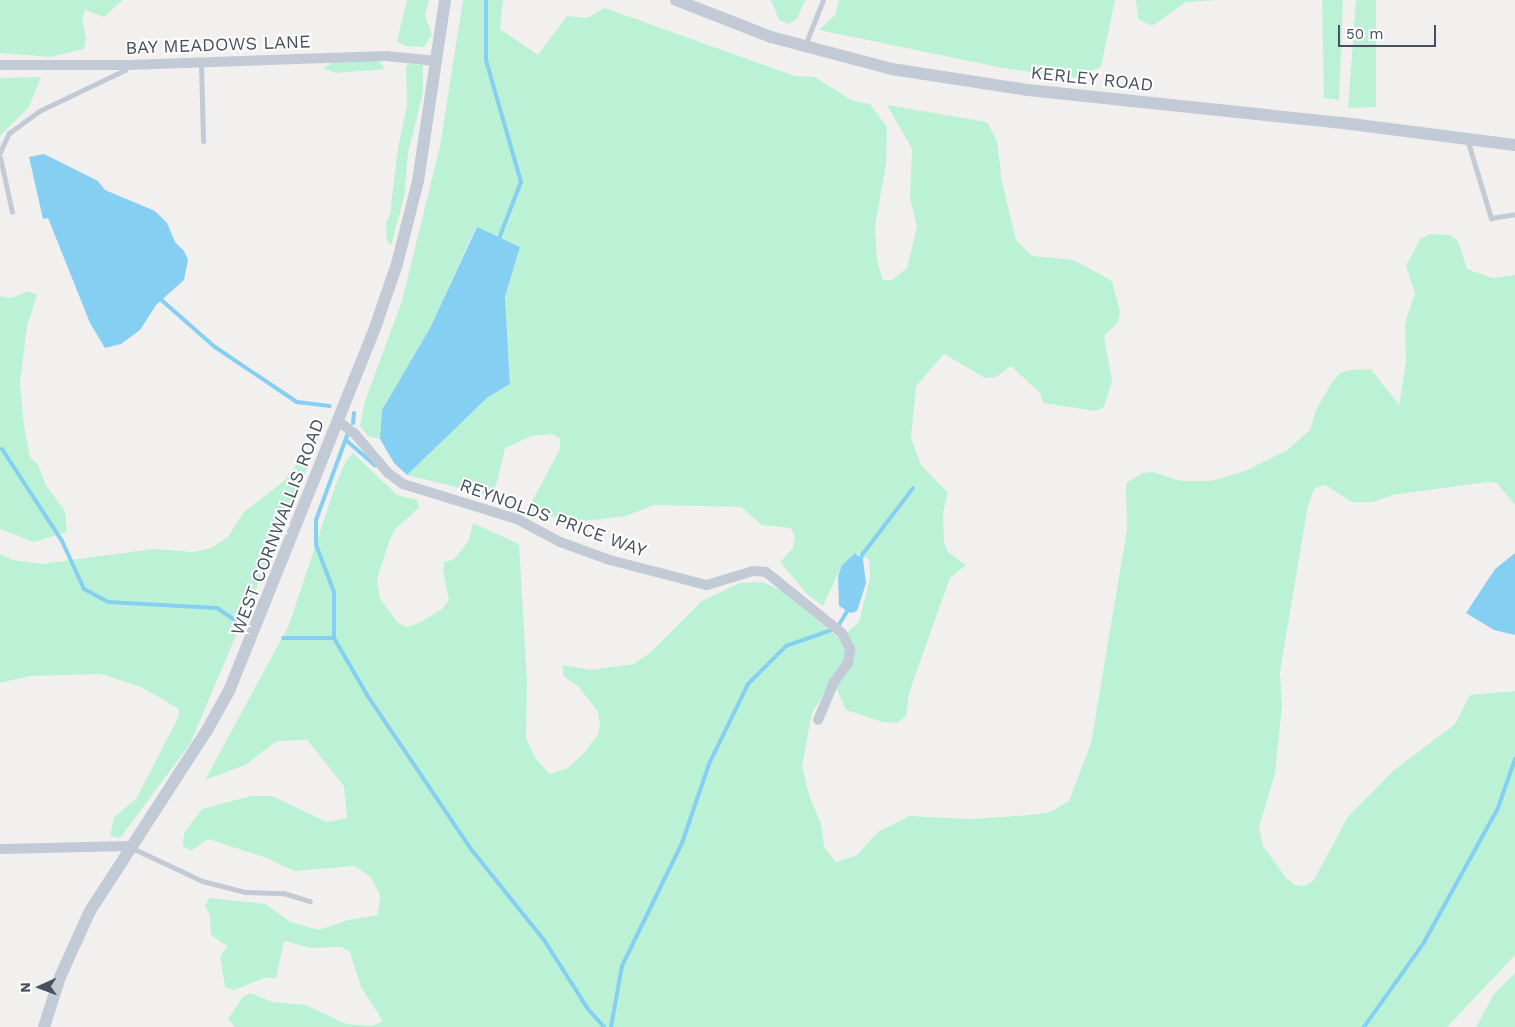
<!DOCTYPE html>
<style>
body{margin:0}
#map{position:relative;width:1515px;height:1027px;overflow:hidden;background:#f2f0ef;font-family:"Work Sans",sans-serif}
div>[style]{position:absolute}
.green>*{inset:0;background:#bbf2d6}
.water>*{inset:0;background:#85d0f2}
.stream>*{height:4px;margin:-2px;padding:0 2px;transform-origin:2px;border-radius:2px;background:#85d0f2}
.service>*{height:5px;margin:-2.5px;padding:0 2.5px;transform-origin:2.5px;border-radius:2.5px;background:#c2cad5}
.minor>*{height:10px;margin:-5px;padding:0 5px;transform-origin:5px;border-radius:5px;background:#c2cad5}
.tertiary>*{height:12px;margin:-6px;padding:0 6px;transform-origin:6px;border-radius:6px;background:#c2cad5}
span{translate:-50% -50%;white-space:nowrap;text-align:center;line-height:1.15;-webkit-text-stroke:4px #fff;paint-order:stroke}
.street-label{font-size:18px;color:#46505e}
.north{position:absolute;left:15px;top:962px;width:50px;height:50px;-webkit-text-stroke:4px #fff;paint-order:stroke;rotate:268deg;font-size:14px;font-weight:700;line-height:20px;text-align:center;color:#46505e}
.north::after{content:'';display:block;margin:auto;width:18px;height:22px;background:#46505e;clip-path:polygon(50% 0,100% 100%,50% 72%,0 100%)}
.scale{position:absolute;left:1338px;top:25px;width:98px;height:22px;box-sizing:border-box;border:2px solid #46505e;border-top:0;padding-left:6px;font-size:15px;line-height:18px;white-space:nowrap;color:#46505e;-webkit-text-stroke:4px #fff;paint-order:stroke}
</style>
<div id="map">
<div class="green">
<div style="clip-path:polygon(0 0,123px 0,104px 17px,85px 10px,82px 19px,86px 38px,84px 49px,50px 57px,0 53px)"></div>
<div style="clip-path:polygon(407px 0,429px 0,425px 16px,432px 35px,424px 47px,405px 46px,397px 41px)"></div>
<div style="clip-path:polygon(463px 0,503px 0,500px 29px,538px 55px,567px 16px,587px 18px,605px 8px,795px 76px,815px 77px,851px 100px,870px 104px,887px 127px,886px 165px,875px 226px,877px 260px,883px 280px,892px 280px,907px 268px,917px 227px,910px 198px,912px 149px,887px 105px,987px 122px,997px 141px,1002px 182px,1016px 240px,1032px 256px,1074px 260px,1112px 281px,1120px 312px,1118px 322px,1104px 336px,1112px 381px,1104px 407px,1095px 411px,1043px 403px,1040px 393px,1011px 366px,996px 377px,985px 378px,944px 354px,916px 386px,911px 438px,921px 465px,948px 493px,943px 512px,944px 542px,948px 552px,966px 565px,950px 578px,909px 693px,906px 716px,897px 723px,883px 722px,846px 710px,832px 679px,812px 713px,802px 766px,809px 795px,821px 824px,824px 847px,836px 862px,857px 855px,878px 832px,909px 816px,970px 819px,1030px 815px,1050px 812px,1069px 801px,1091px 743px,1127px 529px,1126px 483px,1143px 473px,1153px 472px,1181px 481px,1211px 481px,1245px 471px,1286px 451px,1310px 430px,1316px 410px,1332px 382px,1340px 373px,1350px 370px,1371px 369px,1399px 405px,1406px 363px,1405px 323px,1415px 293px,1406px 266px,1420px 239px,1430px 234px,1450px 235px,1458px 241px,1467px 269px,1492px 278px,1515px 275px,1515px 505px,1497px 483px,1487px 482px,1393px 495px,1373px 502px,1352px 502px,1325px 485px,1315px 488px,1308px 505px,1280px 672px,1282px 706px,1275px 774px,1259px 827px,1263px 846px,1287px 879px,1295px 885px,1305px 886px,1314px 880px,1347px 818px,1393px 771px,1455px 724px,1470px 695px,1515px 691px,1515px 955px,1447px 1027px,235px 1027px,228px 1019px,242px 998px,250px 993px,273px 1002px,306px 1005px,346px 1024px,372px 1026px,383px 1021px,361px 987px,350px 952px,341px 947px,311px 948px,284px 941px,276px 978px,264px 978px,234px 990px,225px 987px,220px 957px,227px 946px,211px 935px,210px 915px,205px 906px,209px 898px,265px 904px,291px 922px,319px 930px,348px 920px,378px 915px,380px 895px,371px 877px,354px 866px,294px 871px,267px 858px,208px 839px,191px 851px,183px 846px,184px 833px,202px 809px,251px 796px,272px 796px,327px 822px,347px 818px,344px 786px,307px 740px,277px 741px,245px 765px,205px 780px,289px 625px,336px 484px,346px 461px,353px 453px,397px 495px,417px 500px,419px 508px,395px 529px,390px 539px,377px 579px,380px 599px,397px 622px,407px 627px,419px 623px,442px 609px,449px 600px,443px 571px,444px 562px,454px 559px,468px 542px,473px 523px,519px 544px,527px 681px,526px 738px,536px 759px,550px 774px,568px 768px,583px 754px,597px 736px,600px 725px,598px 712px,579px 687px,563px 676px,563px 665px,592px 670px,634px 664px,651px 652px,702px 601px,740px 583px,762px 582px,781px 590px,840px 639px,859px 622px,870px 578px,869px 559px,855px 553px,842px 565px,823px 606px,808px 595px,780px 562px,793px 548px,795px 537px,791px 528px,762px 525px,741px 507px,654px 505px,626px 516px,575px 522px,536px 512px,530px 505px,560px 449px,560px 439px,552px 434px,532px 436px,505px 448px,498px 479px,494px 489px,484px 494px,407px 475px,488px 397px,510px 384px,505px 297px,520px 247px,476px 227px,430px 328px,382px 410px,380px 439px,368px 436px,360px 426px,365px 401px,402px 301px,440px 146px)"></div>
<div style="clip-path:polygon(771px 0,805px 0,797px 19px,788px 24px,779px 20px)"></div>
<div style="clip-path:polygon(839px 0,1115px 0,1101px 67px,1075px 78px,1003px 68px,819px 30px,835px 15px)"></div>
<div style="clip-path:polygon(1136px 0,1221px 0,1186px 2px,1152px 26px,1138px 19px)"></div>
<div style="clip-path:polygon(1322px 0,1343px 0,1339px 100px,1324px 98px)"></div>
<div style="clip-path:polygon(1356px 0,1376px 0,1376px 107px,1348px 108px)"></div>
<div style="clip-path:polygon(338px 60px,379px 61px,385px 69px,336px 73px,323px 68px)"></div>
<div style="clip-path:polygon(410px 64px,423px 65px,423px 93px,408px 153px,404px 198px,391px 245px,387px 241px,386px 223px,390px 214px,398px 147px,407px 106px,406px 66px)"></div>
<div style="clip-path:polygon(41px 77px,29px 107px,0 136px,0 78px)"></div>
<div style="clip-path:polygon(29px 291px,37px 295px,27px 326px,20px 383px,24px 425px,30px 458px,38px 464px,45px 484px,65px 511px,67px 532px,34px 542px,0 529px,0 296px,11px 298px)"></div>
<div style="clip-path:polygon(303px 456px,308px 466px,190px 744px,120px 838px,110px 836px,114px 817px,136px 799px,178px 718px,179px 709px,141px 687px,101px 674px,30px 676px,0 683px,0 554px,13px 560px,42px 564px,153px 549px,193px 552px,211px 548px,228px 537px,243px 513px,284px 481px)"></div>
<div style="clip-path:polygon(1515px 973px,1515px 1027px,1476px 1027px,1494px 994px)"></div>
</div>
<div class="water">
<div style="clip-path:polygon(44px 154px,98px 181px,105px 190px,155px 211px,167px 223px,175px 242px,184px 251px,188px 260px,184px 280px,156px 305px,140px 330px,121px 344px,105px 348px,90px 323px,48px 218px,43px 219px,29px 157px)"></div>
<div style="clip-path:polygon(477px 227px,520px 247px,505px 297px,510px 384px,488px 397px,407px 475px,394px 463px,380px 439px,382px 410px,430px 328px)"></div>
<div style="clip-path:polygon(855px 553px,863px 560px,866px 583px,857px 611px,851px 613px,839px 606px,838px 576px,842px 565px)"></div>
<div style="clip-path:polygon(1515px 553px,1515px 635px,1494px 630px,1466px 613px,1495px 569px)"></div>
</div>
<div class="stream">
<div style="left:486px;top:0;width:60px;rotate:90deg"></div>
<div style="left:486px;top:60px;width:127px;rotate:74deg"></div>
<div style="left:521px;top:182px;width:63px;rotate:111.3deg"></div>
<div style="left:158px;top:297px;width:76px;rotate:41.3deg"></div>
<div style="left:215px;top:347px;width:99px;rotate:33.9deg"></div>
<div style="left:297px;top:402px;width:33px;rotate:7deg"></div>
<div style="left:353px;top:423px;width:10px;rotate:-84deg"></div>
<div style="left:348px;top:433px;width:93px;rotate:110.2deg"></div>
<div style="left:316px;top:520px;width:25px;rotate:90deg"></div>
<div style="left:316px;top:545px;width:50px;rotate:69deg"></div>
<div style="left:334px;top:592px;width:46px;rotate:90deg"></div>
<div style="left:334px;top:638px;width:66px;rotate:59.9deg"></div>
<div style="left:367px;top:695px;width:186px;rotate:56deg"></div>
<div style="left:471px;top:849px;width:117px;rotate:51.3deg"></div>
<div style="left:544px;top:940px;width:82px;rotate:57.5deg"></div>
<div style="left:588px;top:1009px;width:24px;rotate:48deg"></div>
<div style="left:347px;top:441px;width:37px;rotate:41deg"></div>
<div style="left:2px;top:449px;width:110px;rotate:56.9deg"></div>
<div style="left:62px;top:541px;width:53px;rotate:65.4deg"></div>
<div style="left:84px;top:589px;width:27px;rotate:28deg"></div>
<div style="left:108px;top:602px;width:109px;rotate:3.2deg"></div>
<div style="left:217px;top:608px;width:22px;rotate:34deg"></div>
<div style="left:860px;top:562px;width:7px;rotate:-74deg"></div>
<div style="left:862px;top:555px;width:84px;rotate:-52.7deg"></div>
<div style="left:283px;top:638px;width:51px"></div>
<div style="left:611px;top:1027px;width:62px;rotate:-79.8deg"></div>
<div style="left:622px;top:966px;width:137px;rotate:-64deg"></div>
<div style="left:682px;top:843px;width:83px;rotate:-71.1deg"></div>
<div style="left:709px;top:764px;width:89px;rotate:-64deg"></div>
<div style="left:748px;top:684px;width:54px;rotate:-45deg"></div>
<div style="left:786px;top:646px;width:54px;rotate:-19.4deg"></div>
<div style="left:837px;top:628px;width:23px;rotate:-59deg"></div>
<div style="left:1364px;top:1027px;width:102px;rotate:-54.6deg"></div>
<div style="left:1423px;top:944px;width:155px;rotate:-61.1deg"></div>
<div style="left:1498px;top:808px;width:52px;rotate:-70.9deg"></div>
</div>
<div class="service">
<div style="left:805px;top:45px;width:48px;rotate:-68.2deg"></div>
<div style="left:201px;top:63px;width:78px;rotate:88.5deg"></div>
<div style="left:1467px;top:139px;width:83px;rotate:73.1deg"></div>
<div style="left:1491px;top:218px;width:24px;rotate:-9deg"></div>
<div style="left:0;top:152px;width:21px;rotate:-65deg"></div>
<div style="left:9px;top:133px;width:37px;rotate:-36deg"></div>
<div style="left:39px;top:111px;width:95px;rotate:-25.5deg"></div>
<div style="left:125px;top:70px;width:5px;rotate:-68deg"></div>
<div style="left:0;top:157px;width:56px;rotate:77.7deg"></div>
<div style="left:132px;top:848px;width:77px;rotate:25.2deg"></div>
<div style="left:202px;top:881px;width:44px;rotate:14.3deg"></div>
<div style="left:245px;top:892px;width:38px;rotate:2deg"></div>
<div style="left:283px;top:893px;width:28px;rotate:17deg"></div>
</div>
<div class="minor">
<div style="left:0;top:65px;width:128px"></div>
<div style="left:128px;top:65px;width:258px;rotate:-2deg"></div>
<div style="left:386px;top:56px;width:51px;rotate:5.6deg"></div>
<div style="left:338px;top:421px;width:21px;rotate:37deg"></div>
<div style="left:355px;top:434px;width:51px;rotate:49.8deg"></div>
<div style="left:388px;top:473px;width:19px;rotate:36deg"></div>
<div style="left:403px;top:484px;width:119px;rotate:17.1deg"></div>
<div style="left:517px;top:519px;width:49px;rotate:28.1deg"></div>
<div style="left:560px;top:542px;width:53px;rotate:19.8deg"></div>
<div style="left:610px;top:560px;width:100px;rotate:14.5deg"></div>
<div style="left:707px;top:585px;width:48px;rotate:-16.9deg"></div>
<div style="left:753px;top:571px;width:13px;rotate:4deg"></div>
<div style="left:766px;top:572px;width:97px;rotate:38.8deg"></div>
<div style="left:842px;top:633px;width:18px;rotate:63deg"></div>
<div style="left:850px;top:649px;width:14px;rotate:98deg"></div>
<div style="left:848px;top:663px;width:24px;rotate:126deg"></div>
<div style="left:834px;top:682px;width:41px;rotate:112.8deg"></div>
<div style="left:0;top:849px;width:129px;rotate:-1.3deg"></div>
</div>
<div class="tertiary">
<div style="left:676px;top:0;width:102px;rotate:21.3deg"></div>
<div style="left:771px;top:37px;width:125px;rotate:14.8deg"></div>
<div style="left:892px;top:69px;width:138px;rotate:8.8deg"></div>
<div style="left:1028px;top:90px;width:317px;rotate:6deg"></div>
<div style="left:1343px;top:123px;width:173px;rotate:7.3deg"></div>
<div style="left:44px;top:1027px;width:52px;rotate:-72.3deg"></div>
<div style="left:60px;top:977px;width:72px;rotate:-65.6deg"></div>
<div style="left:90px;top:911px;width:213px;rotate:-57.1deg"></div>
<div style="left:206px;top:732px;width:47px;rotate:-60.7deg"></div>
<div style="left:229px;top:691px;width:394px;rotate:-68.1deg"></div>
<div style="left:376px;top:325px;width:65px;rotate:-71deg"></div>
<div style="left:397px;top:264px;width:86px;rotate:-75.8deg"></div>
<div style="left:418px;top:181px;width:183px;rotate:-81.5deg"></div>
</div>
<div class="street-label">
<span style="left:218px;top:45px;rotate:-2deg">BAY MEADOWS LANE</span>
<span style="left:1092px;top:79px;rotate:6deg">KERLEY ROAD</span>
<span style="left:553px;top:518px;rotate:20deg">REYNOLDS PRICE WAY</span>
<span style="left:278px;top:527px;rotate:-69deg">WEST CORNWALLIS ROAD</span>
</div>
<div class="north">N</div>
<div class="scale">50 m</div>
</div>
